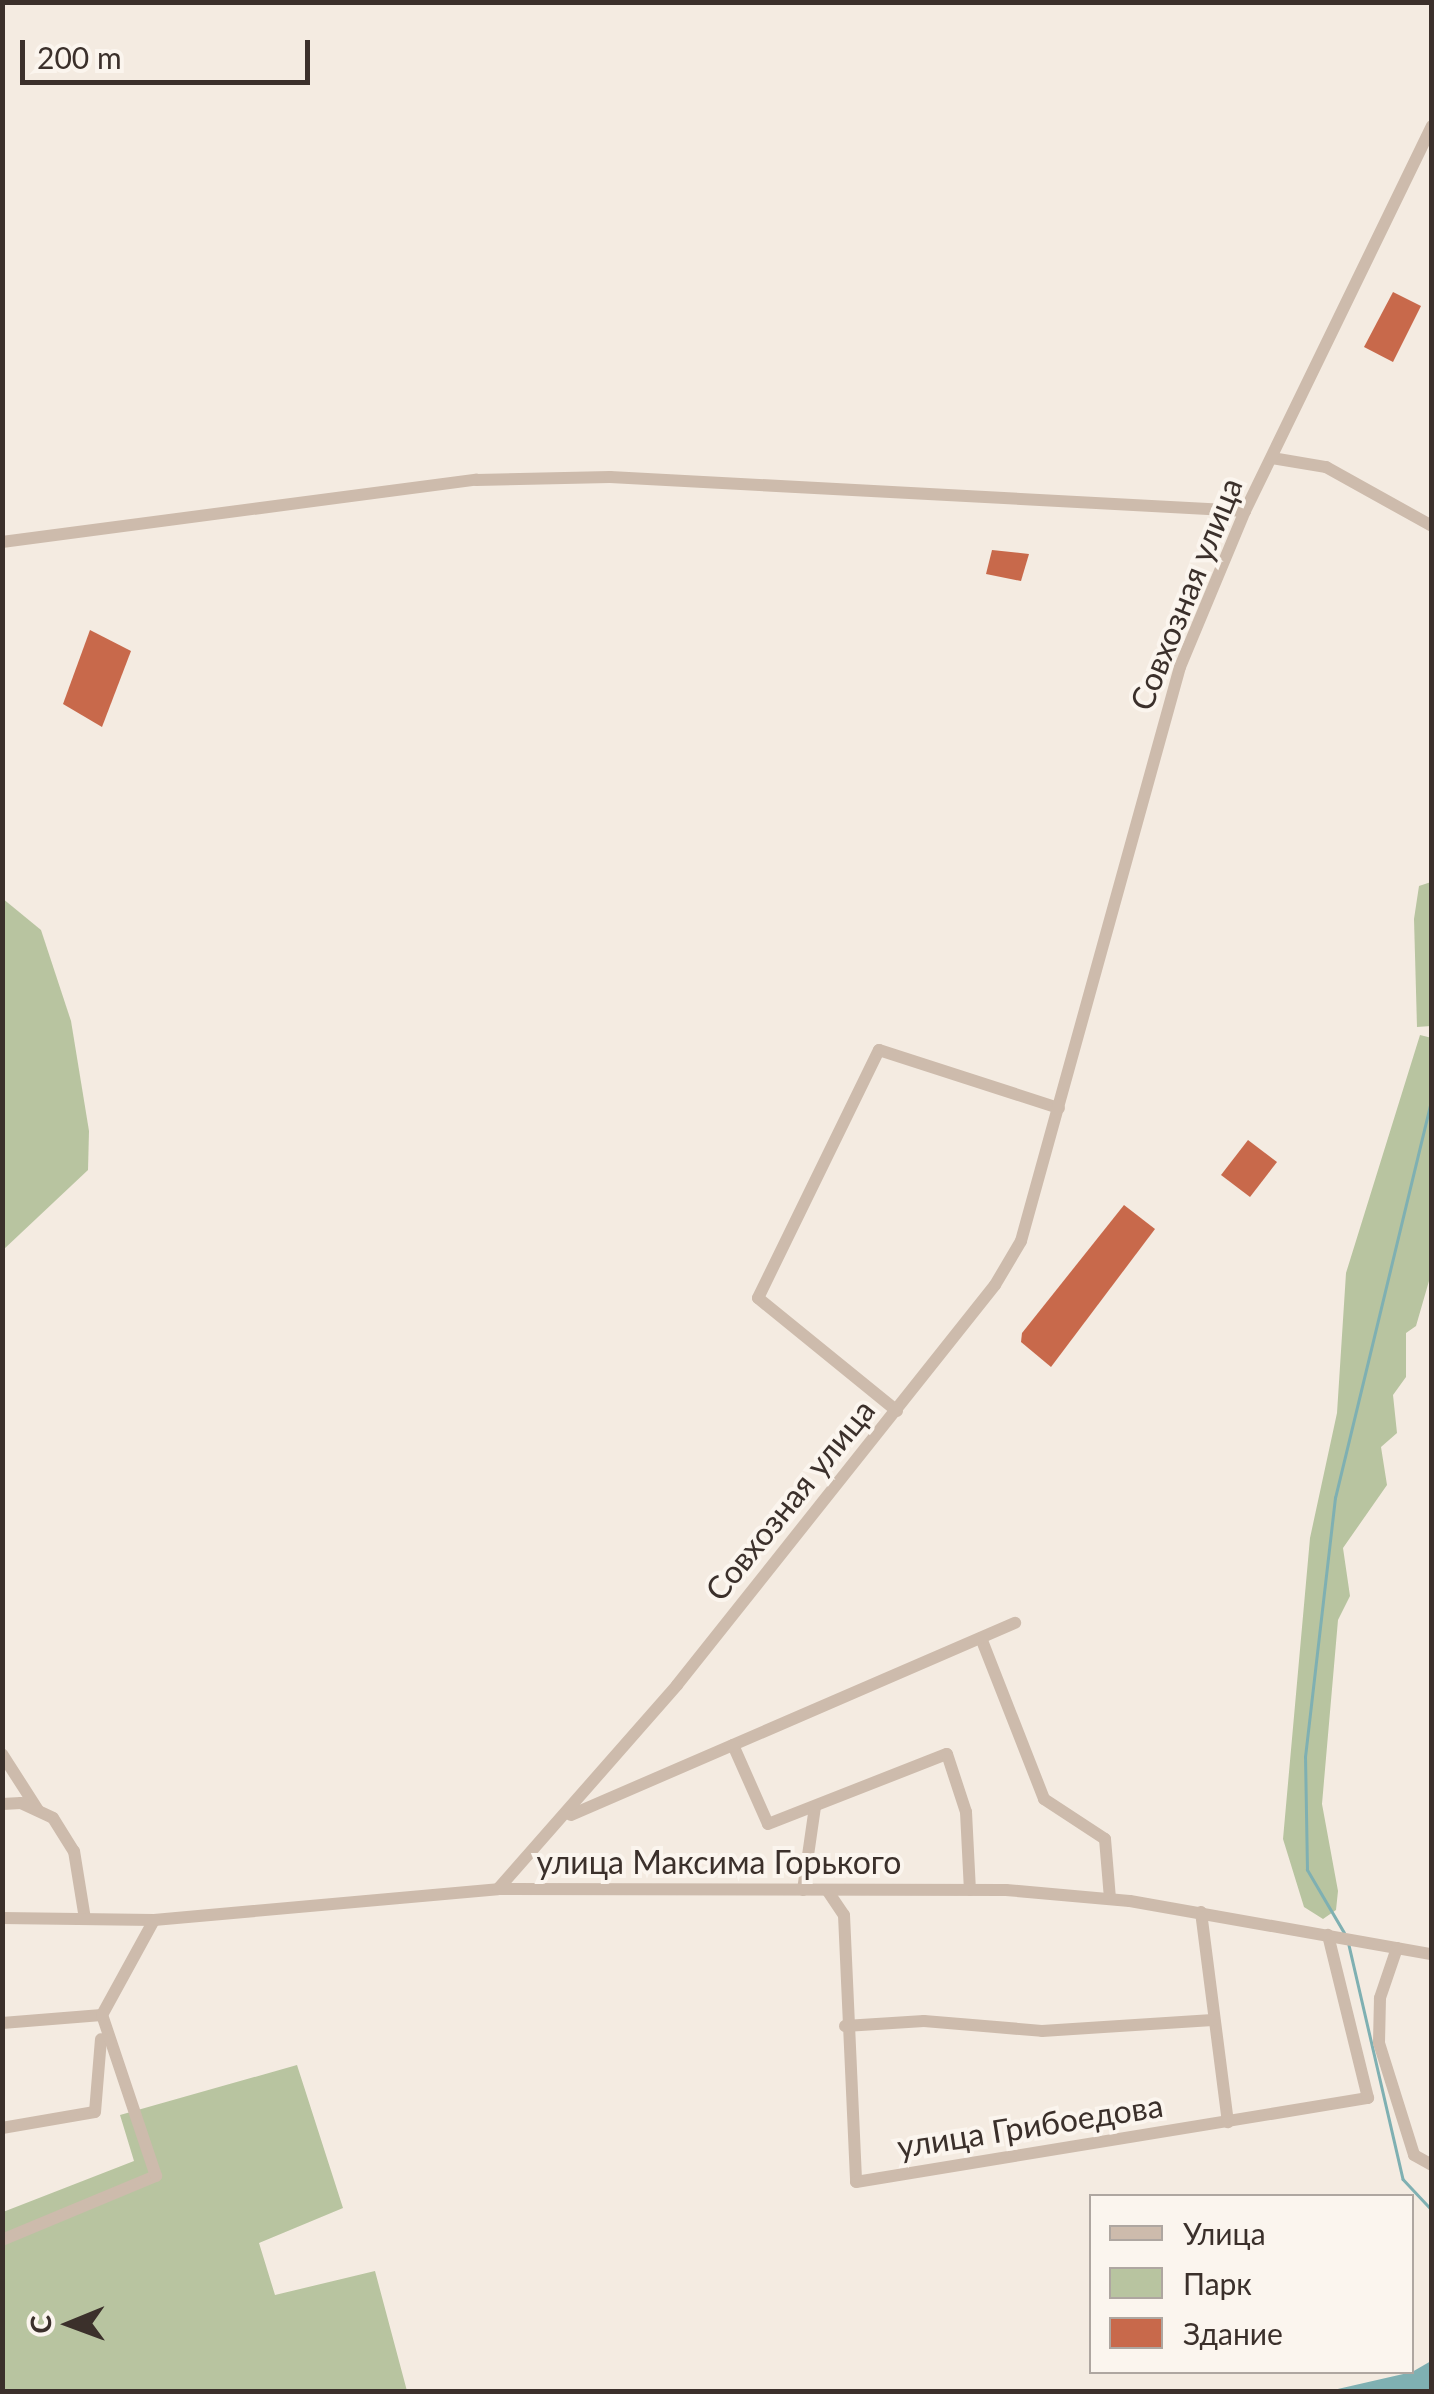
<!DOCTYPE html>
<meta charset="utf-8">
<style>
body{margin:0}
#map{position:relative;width:1434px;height:2394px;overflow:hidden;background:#f4ebe1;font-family:Lato,sans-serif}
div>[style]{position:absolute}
.green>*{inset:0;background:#b8c4a0}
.water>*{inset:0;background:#7fb0b2}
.stream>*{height:2.5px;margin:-1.25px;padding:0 1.25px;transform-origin:1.25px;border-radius:1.25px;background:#7fb0b2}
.building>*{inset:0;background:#c8694b}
.minor>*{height:12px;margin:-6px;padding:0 6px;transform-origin:6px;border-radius:6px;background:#cdbbac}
span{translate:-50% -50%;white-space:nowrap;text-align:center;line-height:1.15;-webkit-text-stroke:8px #fbf5ee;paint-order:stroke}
.street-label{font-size:32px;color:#3b302b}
.frame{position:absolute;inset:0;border:5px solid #3b302b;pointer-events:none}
.legend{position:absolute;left:1089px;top:2194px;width:325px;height:180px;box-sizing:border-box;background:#fbf5ee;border:2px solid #aea6a0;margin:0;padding:12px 18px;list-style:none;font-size:30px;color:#3b302b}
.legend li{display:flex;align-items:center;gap:20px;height:50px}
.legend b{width:50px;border:2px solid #aea6a0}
.north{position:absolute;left:20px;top:2274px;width:100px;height:100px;-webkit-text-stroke:8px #fbf5ee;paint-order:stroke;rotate:269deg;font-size:28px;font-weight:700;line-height:40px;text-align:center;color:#3b302b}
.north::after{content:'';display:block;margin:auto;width:35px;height:45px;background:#3b302b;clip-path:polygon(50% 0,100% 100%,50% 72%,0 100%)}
.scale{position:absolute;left:20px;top:40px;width:290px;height:45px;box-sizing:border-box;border:5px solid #3b302b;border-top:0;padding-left:12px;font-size:30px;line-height:35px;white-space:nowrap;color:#3b302b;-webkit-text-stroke:8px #fbf5ee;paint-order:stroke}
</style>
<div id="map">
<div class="green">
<div style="clip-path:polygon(1431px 882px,1431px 1026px,1417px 1027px,1414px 919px,1419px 886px)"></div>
<div style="clip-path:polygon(2px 898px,41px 930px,71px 1021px,89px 1131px,88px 1170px,3px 1250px)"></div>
<div style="clip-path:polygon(1420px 1035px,1432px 1038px,1431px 1274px,1416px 1326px,1406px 1333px,1406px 1377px,1393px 1395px,1397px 1433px,1381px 1447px,1387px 1485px,1343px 1548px,1350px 1596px,1338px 1620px,1322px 1804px,1338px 1891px,1336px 1910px,1323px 1919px,1304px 1907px,1283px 1839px,1310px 1538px,1337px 1413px,1346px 1273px)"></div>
<div style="clip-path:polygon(297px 2065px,343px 2208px,259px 2243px,275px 2295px,375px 2271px,407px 2391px,3px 2392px,3px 2212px,134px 2161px,120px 2115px)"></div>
</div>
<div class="water">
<div style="clip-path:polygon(1431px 2361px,1431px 2391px,1329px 2391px,1412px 2372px)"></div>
</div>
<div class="stream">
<div style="left:1344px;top:1933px;width:73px;rotate:-120.4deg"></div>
<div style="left:1307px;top:1870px;width:113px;rotate:-91deg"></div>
<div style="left:1305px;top:1757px;width:261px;rotate:-83.4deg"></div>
<div style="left:1335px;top:1498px;width:412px;rotate:-76.4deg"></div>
<div style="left:1349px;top:1945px;width:240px;rotate:77deg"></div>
<div style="left:1403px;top:2179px;width:42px;rotate:46.9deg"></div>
</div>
<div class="building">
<div style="clip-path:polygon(1393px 292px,1421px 306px,1393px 362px,1364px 347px)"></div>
<div style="clip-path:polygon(992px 550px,1029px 554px,1021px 581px,986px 574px)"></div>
<div style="clip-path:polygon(90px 630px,131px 651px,102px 727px,63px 704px)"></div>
<div style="clip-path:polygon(1248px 1140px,1277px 1162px,1250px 1197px,1221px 1175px)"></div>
<div style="clip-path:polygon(1124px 1205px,1155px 1229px,1051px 1367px,1021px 1342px,1022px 1333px)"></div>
</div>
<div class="minor">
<div style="left:1272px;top:458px;width:55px;rotate:9.5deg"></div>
<div style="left:1326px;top:467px;width:121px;rotate:29.1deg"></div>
<div style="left:2px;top:542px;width:478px;rotate:-7.5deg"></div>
<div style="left:476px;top:480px;width:134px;rotate:-1.3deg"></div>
<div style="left:610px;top:477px;width:636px;rotate:3.06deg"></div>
<div style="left:897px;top:1411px;width:179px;rotate:-140.9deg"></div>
<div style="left:758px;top:1298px;width:276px;rotate:-64deg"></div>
<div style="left:879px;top:1050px;width:189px;rotate:17.9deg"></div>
<div style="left:981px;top:1638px;width:173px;rotate:68.6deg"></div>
<div style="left:1044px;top:1799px;width:73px;rotate:33.3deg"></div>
<div style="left:1105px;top:1839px;width:60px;rotate:85.2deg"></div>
<div style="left:733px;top:1745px;width:86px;rotate:66.1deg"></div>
<div style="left:768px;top:1824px;width:192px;rotate:-21.4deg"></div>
<div style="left:947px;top:1754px;width:61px;rotate:71.9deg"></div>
<div style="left:966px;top:1812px;width:78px;rotate:87.1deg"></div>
<div style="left:2px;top:1754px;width:67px;rotate:57.3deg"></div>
<div style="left:2px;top:1804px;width:19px;rotate:-3deg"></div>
<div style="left:21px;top:1803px;width:35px;rotate:25deg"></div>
<div style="left:53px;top:1818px;width:39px;rotate:58deg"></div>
<div style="left:74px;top:1851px;width:69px;rotate:80.8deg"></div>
<div style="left:571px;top:1815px;width:484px;rotate:-23.4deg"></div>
<div style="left:498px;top:1889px;width:271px;rotate:-48.7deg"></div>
<div style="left:677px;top:1685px;width:511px;rotate:-51.52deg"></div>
<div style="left:995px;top:1285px;width:51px;rotate:-59.4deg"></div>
<div style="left:1021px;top:1241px;width:596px;rotate:-74.52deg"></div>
<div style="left:1180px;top:667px;width:169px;rotate:-67.4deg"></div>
<div style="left:1245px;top:511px;width:428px;rotate:-64.1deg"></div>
<div style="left:803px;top:1890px;width:84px;rotate:-81.8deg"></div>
<div style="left:827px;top:1890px;width:30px;rotate:56deg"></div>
<div style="left:844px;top:1915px;width:267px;rotate:87.4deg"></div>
<div style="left:856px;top:2182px;width:519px;rotate:-9.32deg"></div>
<div style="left:1368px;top:2098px;width:168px;rotate:-103.8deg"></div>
<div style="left:1201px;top:1912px;width:212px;rotate:82.7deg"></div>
<div style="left:2px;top:1918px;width:152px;rotate:0.8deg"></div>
<div style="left:154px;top:1920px;width:345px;rotate:-5.1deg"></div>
<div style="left:498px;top:1889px;width:508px;rotate:0.11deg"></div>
<div style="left:1006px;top:1890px;width:124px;rotate:5.1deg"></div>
<div style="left:1130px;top:1901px;width:307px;rotate:10deg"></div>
<div style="left:1397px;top:1948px;width:53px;rotate:108.8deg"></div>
<div style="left:1380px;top:1998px;width:45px;rotate:91.3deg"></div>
<div style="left:1379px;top:2043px;width:117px;rotate:72.6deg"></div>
<div style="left:1414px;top:2155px;width:21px;rotate:29deg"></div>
<div style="left:2px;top:2023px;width:100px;rotate:-4.6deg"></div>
<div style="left:845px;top:2026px;width:79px;rotate:-3.6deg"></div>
<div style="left:924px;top:2021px;width:118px;rotate:4.8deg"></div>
<div style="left:1042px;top:2031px;width:171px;rotate:-3.7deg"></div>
<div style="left:2px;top:2128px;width:94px;rotate:-9.8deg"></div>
<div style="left:95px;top:2112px;width:73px;rotate:-85.3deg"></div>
<div style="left:2px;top:2240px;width:167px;rotate:-22.6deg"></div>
<div style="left:156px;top:2176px;width:170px;rotate:-108.5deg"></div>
<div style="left:102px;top:2015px;width:108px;rotate:-61.3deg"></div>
</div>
<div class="street-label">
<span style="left:1186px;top:594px;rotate:-68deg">Совхозная улица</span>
<span style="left:790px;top:1500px;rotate:-51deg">Совхозная улица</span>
<span style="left:719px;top:1862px">улица Максима Горького</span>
<span style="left:1030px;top:2126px;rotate:-9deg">улица Грибоедова</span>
</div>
<div class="frame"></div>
<ul class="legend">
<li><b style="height:12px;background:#cdbbac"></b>Улица</li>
<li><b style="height:28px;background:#b8c4a0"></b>Парк</li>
<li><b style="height:28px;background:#c8694b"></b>Здание</li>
</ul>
<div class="north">С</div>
<div class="scale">200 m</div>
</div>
